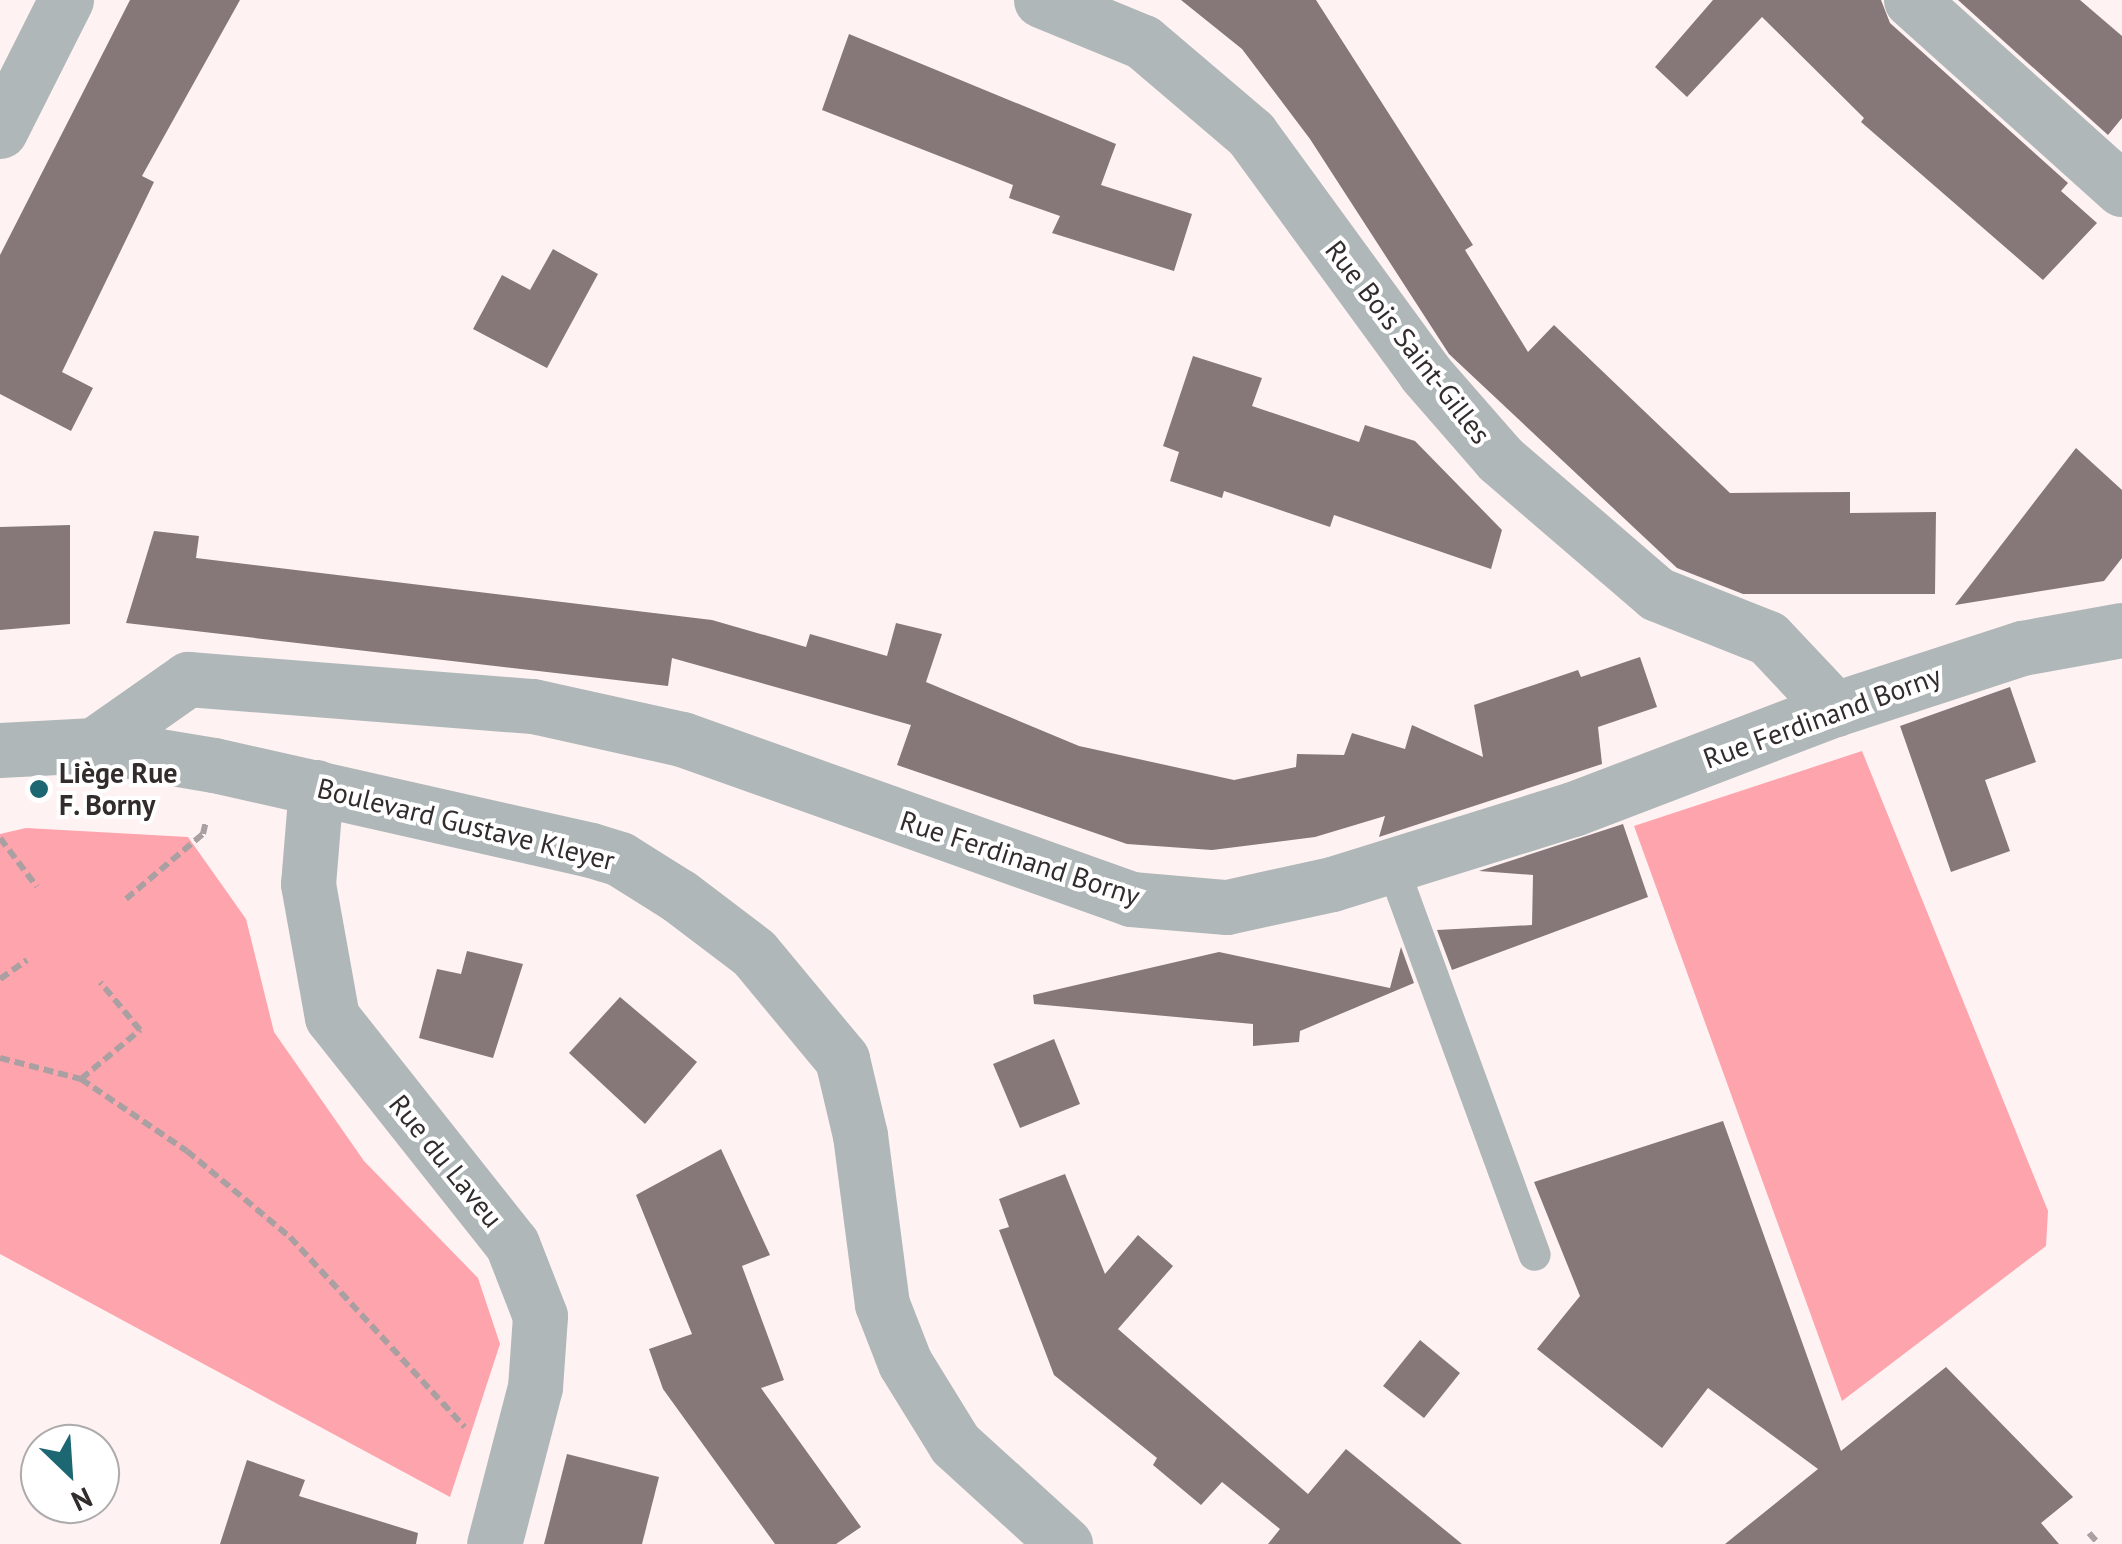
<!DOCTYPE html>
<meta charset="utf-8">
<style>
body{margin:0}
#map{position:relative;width:2122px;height:1544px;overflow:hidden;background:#fef2f2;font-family:"PT Sans",sans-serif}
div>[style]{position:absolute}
.green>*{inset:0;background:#fea4ad}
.building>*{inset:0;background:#867879}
.path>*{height:6px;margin-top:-3px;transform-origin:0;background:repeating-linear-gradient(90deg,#aaa0a1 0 10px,transparent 0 15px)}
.service>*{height:32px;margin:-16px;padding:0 16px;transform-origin:16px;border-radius:16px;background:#b0b7b8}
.minor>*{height:55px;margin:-27.5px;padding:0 27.5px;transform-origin:27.5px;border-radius:27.5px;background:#b0b7b8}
.tertiary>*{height:55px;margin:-27.5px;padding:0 27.5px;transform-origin:27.5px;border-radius:27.5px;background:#b0b7b8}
.dots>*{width:28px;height:28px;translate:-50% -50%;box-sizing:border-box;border:5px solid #fff;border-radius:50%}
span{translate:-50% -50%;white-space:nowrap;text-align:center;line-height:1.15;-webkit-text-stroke:8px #fff;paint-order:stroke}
.street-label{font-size:28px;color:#322c2d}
.poi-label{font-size:28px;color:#322c2d;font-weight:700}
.left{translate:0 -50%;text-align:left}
.north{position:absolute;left:20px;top:1424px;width:100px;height:100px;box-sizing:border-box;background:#fff;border:2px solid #adabab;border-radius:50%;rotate:155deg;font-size:28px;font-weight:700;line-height:40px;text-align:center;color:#322c2d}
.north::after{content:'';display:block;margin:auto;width:35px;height:45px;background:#1d6773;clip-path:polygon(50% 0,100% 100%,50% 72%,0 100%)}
</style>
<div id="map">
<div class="green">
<div style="clip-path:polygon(1862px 751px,2048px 1211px,2046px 1246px,1842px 1401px,1634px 826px)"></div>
<div style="clip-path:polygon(26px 828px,188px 837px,246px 919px,274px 1032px,364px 1161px,478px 1278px,500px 1344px,450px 1497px,0 1254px,0 834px)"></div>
</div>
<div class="building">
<div style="clip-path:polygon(130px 0,240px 0,142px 176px,154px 182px,62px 372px,93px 388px,71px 431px,0 394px,0 255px)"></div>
<div style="clip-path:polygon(1181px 0,1316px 0,1473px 245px,1465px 250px,1528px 352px,1554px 325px,1730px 493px,1850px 492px,1850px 513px,1936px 512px,1935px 594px,1743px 594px,1677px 568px,1449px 354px,1310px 139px,1242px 49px)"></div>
<div style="clip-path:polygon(1713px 0,1881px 0,1890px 23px,2068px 183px,2061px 191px,2097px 223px,2043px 280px,1861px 122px,1864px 118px,1762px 17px,1687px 97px,1655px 67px)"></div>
<div style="clip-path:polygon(1958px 0,2080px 0,2122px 36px,2122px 118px,2108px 135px)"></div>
<div style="clip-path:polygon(849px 34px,1116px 144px,1101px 185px,1192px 214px,1174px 271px,1052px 233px,1060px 216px,1009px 198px,1013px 185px,822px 110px)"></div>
<div style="clip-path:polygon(553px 249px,598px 274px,547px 368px,473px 329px,502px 275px,530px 290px)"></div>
<div style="clip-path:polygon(1193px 356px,1262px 378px,1252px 406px,1359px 442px,1365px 425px,1415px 441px,1502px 530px,1491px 569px,1334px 515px,1330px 527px,1224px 491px,1222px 498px,1170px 481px,1179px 452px,1163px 446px)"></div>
<div style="clip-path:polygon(2076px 448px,2122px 490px,2122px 558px,2104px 581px,1955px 605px)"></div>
<div style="clip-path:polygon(70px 525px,70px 624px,0 630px,0 527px)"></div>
<div style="clip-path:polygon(154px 531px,199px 536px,196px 558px,712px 620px,806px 647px,810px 634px,887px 656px,896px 623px,942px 634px,926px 682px,1079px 746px,1234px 780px,1296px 767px,1297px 754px,1344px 755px,1352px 733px,1405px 749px,1412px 725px,1483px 757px,1474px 705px,1578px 670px,1581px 677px,1640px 657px,1657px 707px,1598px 727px,1602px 764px,1379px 837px,1385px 816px,1315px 837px,1212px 850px,1127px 844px,897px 765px,911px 725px,672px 658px,668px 686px,126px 623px)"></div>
<div style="clip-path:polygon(2010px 687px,2036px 762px,1985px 780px,2010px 851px,1951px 872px,1900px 726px)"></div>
<div style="clip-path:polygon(1623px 824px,1648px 897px,1452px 970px,1437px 930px,1532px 925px,1533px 875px,1479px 871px)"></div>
<div style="clip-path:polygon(1401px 947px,1414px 983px,1300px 1031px,1299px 1042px,1253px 1046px,1253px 1024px,1034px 1004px,1033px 995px,1219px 952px,1390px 988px)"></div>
<div style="clip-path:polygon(467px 951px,523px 964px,493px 1058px,419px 1038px,437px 969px,461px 974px)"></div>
<div style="clip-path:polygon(620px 997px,697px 1062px,645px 1124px,569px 1053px)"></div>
<div style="clip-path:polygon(1054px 1039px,1080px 1104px,1020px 1128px,993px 1064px)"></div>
<div style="clip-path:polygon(1723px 1121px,1841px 1451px,1946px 1367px,2073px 1497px,2041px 1523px,2059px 1544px,1725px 1544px,1818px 1469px,1708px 1388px,1662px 1448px,1537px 1349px,1580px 1296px,1534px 1182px)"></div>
<div style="clip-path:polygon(721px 1149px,770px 1255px,742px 1266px,784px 1380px,761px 1388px,861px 1527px,836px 1544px,775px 1544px,663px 1389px,649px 1349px,692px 1334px,636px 1195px)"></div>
<div style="clip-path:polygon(1065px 1174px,1105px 1274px,1138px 1235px,1173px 1266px,1118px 1329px,1308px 1494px,1346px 1449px,1462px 1544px,1268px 1544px,1280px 1529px,1222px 1482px,1201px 1505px,1153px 1465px,1157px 1458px,1054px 1375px,999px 1230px,1009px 1227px,999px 1199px)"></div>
<div style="clip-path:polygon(1420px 1340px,1460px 1373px,1424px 1418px,1383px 1386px)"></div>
<div style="clip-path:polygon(567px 1454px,659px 1477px,642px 1544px,544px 1544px)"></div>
<div style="clip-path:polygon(247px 1460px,305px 1480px,299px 1496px,418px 1533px,416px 1544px,220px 1544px)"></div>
</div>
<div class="path">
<div style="left:0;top:838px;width:61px;rotate:52.9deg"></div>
<div style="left:126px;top:899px;width:101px;rotate:-40.2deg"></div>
<div style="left:203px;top:834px;width:13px;rotate:-77deg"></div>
<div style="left:0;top:979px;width:33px;rotate:-35deg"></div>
<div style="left:0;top:1058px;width:84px;rotate:14.5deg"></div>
<div style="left:81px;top:1079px;width:128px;rotate:34.2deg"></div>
<div style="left:187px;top:1151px;width:134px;rotate:39.9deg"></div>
<div style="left:290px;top:1237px;width:258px;rotate:47.4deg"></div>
<div style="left:81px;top:1079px;width:77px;rotate:-39.7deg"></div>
<div style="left:140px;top:1030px;width:62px;rotate:-129.8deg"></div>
<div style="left:2089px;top:1533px;width:15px;rotate:48deg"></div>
</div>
<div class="service">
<div style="left:1392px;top:865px;width:415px;rotate:69.9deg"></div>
</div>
<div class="minor">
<div style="left:1041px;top:0;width:110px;rotate:22.4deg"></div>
<div style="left:1143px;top:42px;width:142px;rotate:40.4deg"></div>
<div style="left:1251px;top:134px;width:296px;rotate:53.9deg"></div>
<div style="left:1425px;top:373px;width:114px;rotate:48.9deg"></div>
<div style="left:1500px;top:459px;width:207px;rotate:40.7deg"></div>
<div style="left:1657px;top:594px;width:119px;rotate:21.6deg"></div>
<div style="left:1768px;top:638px;width:98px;rotate:46.7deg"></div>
<div style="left:1911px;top:0;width:283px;rotate:41.9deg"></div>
<div style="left:0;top:131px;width:147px;rotate:-63.3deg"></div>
<div style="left:94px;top:745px;width:115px;rotate:-35.1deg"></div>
<div style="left:188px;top:679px;width:346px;rotate:4.5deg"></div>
<div style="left:533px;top:706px;width:153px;rotate:12.5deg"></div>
<div style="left:682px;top:739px;width:477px;rotate:19.6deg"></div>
<div style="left:1131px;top:899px;width:96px;rotate:4.8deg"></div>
<div style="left:1227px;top:907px;width:107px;rotate:-12.4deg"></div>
<div style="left:1332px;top:884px;width:252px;rotate:-17.3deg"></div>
<div style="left:1573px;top:809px;width:280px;rotate:-20.9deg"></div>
<div style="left:1835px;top:709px;width:197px;rotate:-18.1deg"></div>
<div style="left:2022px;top:648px;width:102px;rotate:-10.2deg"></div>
<div style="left:316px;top:787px;width:97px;rotate:94.7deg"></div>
<div style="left:308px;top:884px;width:135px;rotate:79.8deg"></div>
<div style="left:332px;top:1017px;width:290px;rotate:51.6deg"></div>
<div style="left:512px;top:1244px;width:77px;rotate:68.7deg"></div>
<div style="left:540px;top:1316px;width:71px;rotate:94deg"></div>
<div style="left:535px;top:1387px;width:162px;rotate:104.6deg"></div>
</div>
<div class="tertiary">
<div style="left:0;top:750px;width:94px;rotate:-3deg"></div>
<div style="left:94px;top:745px;width:122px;rotate:9.5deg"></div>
<div style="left:214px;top:765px;width:386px;rotate:12.7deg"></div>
<div style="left:591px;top:850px;width:30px;rotate:17deg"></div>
<div style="left:620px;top:859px;width:70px;rotate:32.1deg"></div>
<div style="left:679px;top:896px;width:94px;rotate:37.2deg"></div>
<div style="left:754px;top:953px;width:138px;rotate:50.3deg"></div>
<div style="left:842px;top:1059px;width:78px;rotate:76.7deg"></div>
<div style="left:860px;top:1135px;width:170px;rotate:82.6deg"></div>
<div style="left:882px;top:1304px;width:63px;rotate:68.7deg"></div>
<div style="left:905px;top:1363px;width:95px;rotate:58.3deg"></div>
<div style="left:955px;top:1444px;width:149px;rotate:42.3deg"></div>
</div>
<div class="dots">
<div style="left:39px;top:789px;background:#1d6773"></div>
</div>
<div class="street-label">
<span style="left:1408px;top:342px;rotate:52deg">Rue Bois Saint-Gilles</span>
<span style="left:1822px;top:717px;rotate:-20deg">Rue Ferdinand Borny</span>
<span style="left:466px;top:824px;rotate:14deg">Boulevard Gustave Kleyer</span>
<span style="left:1020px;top:858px;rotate:18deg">Rue Ferdinand Borny</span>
<span style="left:446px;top:1161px;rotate:51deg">Rue du Laveu</span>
</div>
<div class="poi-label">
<span class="left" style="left:59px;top:789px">Liège Rue<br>F. Borny</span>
</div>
<div class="north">N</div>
</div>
